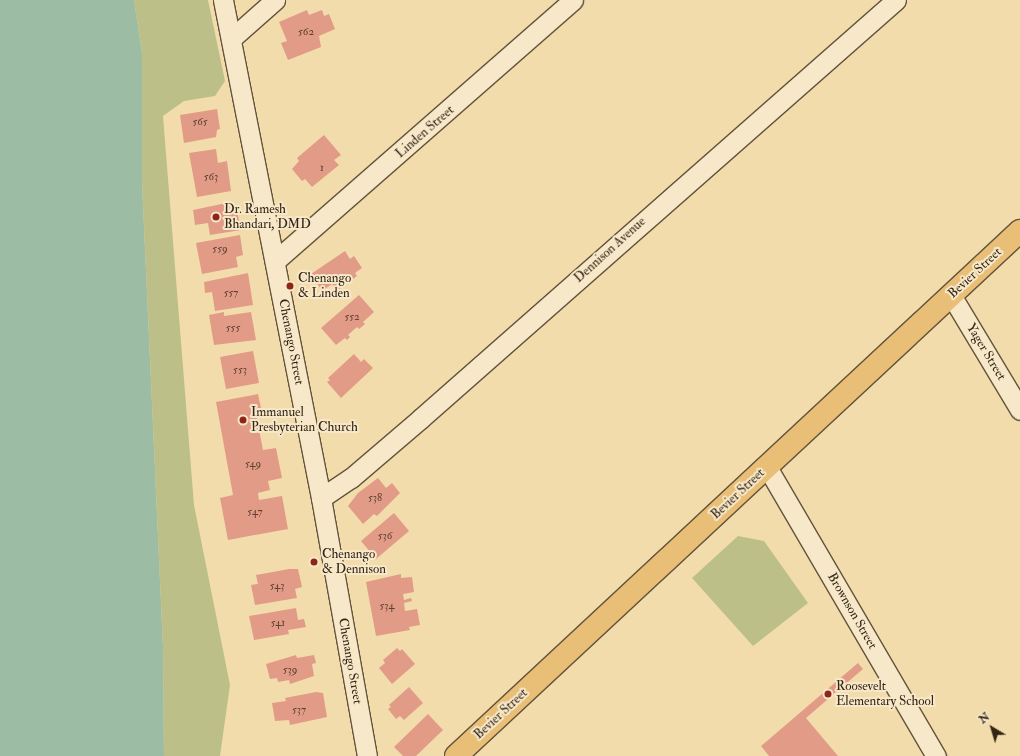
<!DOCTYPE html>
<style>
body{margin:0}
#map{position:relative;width:1020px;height:756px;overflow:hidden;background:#f2dcac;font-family:"IM FELL Double Pica",serif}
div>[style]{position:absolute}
.green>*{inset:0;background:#bcc088}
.water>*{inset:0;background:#9cbca4}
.building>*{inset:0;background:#e29b87}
.roads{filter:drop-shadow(1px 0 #63533b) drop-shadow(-1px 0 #63533b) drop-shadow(0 1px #63533b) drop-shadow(0 -1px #63533b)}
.minor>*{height:19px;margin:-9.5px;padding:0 9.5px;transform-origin:9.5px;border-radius:9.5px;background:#f7e8c9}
.major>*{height:22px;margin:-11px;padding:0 11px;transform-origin:11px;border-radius:11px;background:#e9be76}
.dots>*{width:11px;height:11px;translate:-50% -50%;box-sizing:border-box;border:2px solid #f7e8c9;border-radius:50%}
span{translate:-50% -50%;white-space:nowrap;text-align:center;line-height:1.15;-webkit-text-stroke:4px #f7e8c9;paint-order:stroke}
.number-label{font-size:11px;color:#5f4232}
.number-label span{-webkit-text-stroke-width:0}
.street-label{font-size:13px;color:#332515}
.poi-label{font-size:13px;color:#332515}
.left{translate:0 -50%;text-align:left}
.north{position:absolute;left:972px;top:708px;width:40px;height:40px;-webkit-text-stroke:3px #f7e8c9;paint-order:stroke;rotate:322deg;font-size:11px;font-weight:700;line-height:16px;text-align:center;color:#332515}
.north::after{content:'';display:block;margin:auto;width:14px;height:18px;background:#332515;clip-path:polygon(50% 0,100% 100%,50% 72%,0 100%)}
</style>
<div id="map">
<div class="green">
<div style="clip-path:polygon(134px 0,208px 0,225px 81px,215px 96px,184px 101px,163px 116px,194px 505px,230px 685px,220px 756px,164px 756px,163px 647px,142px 182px,142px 53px)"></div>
<div style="clip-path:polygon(738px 536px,764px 541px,808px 603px,753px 646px,692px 578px)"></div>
</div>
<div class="water">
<div style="clip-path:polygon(0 0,134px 0,142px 53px,142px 182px,163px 647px,164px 756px,0 756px)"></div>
</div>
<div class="building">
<div style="clip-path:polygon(307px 10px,309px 15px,322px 10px,324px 16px,329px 14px,335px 29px,319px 36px,321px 47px,288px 60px,281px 43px,287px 41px,279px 22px)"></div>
<div style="clip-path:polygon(217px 109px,220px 129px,217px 130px,216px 137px,184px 143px,180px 115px)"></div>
<div style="clip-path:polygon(324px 135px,341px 155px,334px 160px,339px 165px,312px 187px,305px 179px,302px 181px,292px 169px,299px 161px,297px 158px)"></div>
<div style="clip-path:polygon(216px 149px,218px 163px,227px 161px,231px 191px,197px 197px,189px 153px)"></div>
<div style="clip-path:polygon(231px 202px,233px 212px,237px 211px,241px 230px,210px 235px,208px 223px,195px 225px,193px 210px)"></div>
<div style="clip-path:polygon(240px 235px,243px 255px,236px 257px,238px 267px,202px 274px,196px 243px)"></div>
<div style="clip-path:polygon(345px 251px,350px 259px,354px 256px,362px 268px,355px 273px,357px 276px,338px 290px,332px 284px,322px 291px,311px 274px)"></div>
<div style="clip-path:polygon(248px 273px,253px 305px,215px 311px,212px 292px,205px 293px,204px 282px)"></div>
<div style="clip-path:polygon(359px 295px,374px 312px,363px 322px,365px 324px,359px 329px,357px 327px,348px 335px,350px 337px,347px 340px,345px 338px,336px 345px,321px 328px)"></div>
<div style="clip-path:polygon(224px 312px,224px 316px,251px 312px,256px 340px,214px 345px,209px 315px)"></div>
<div style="clip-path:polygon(253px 351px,259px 383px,226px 389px,220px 357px)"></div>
<div style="clip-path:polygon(354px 354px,361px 362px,364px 359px,373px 368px,341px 398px,327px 382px,330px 380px,328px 378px)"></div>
<div style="clip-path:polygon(258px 394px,261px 408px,255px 409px,263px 450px,276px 448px,282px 478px,268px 481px,270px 490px,258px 493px,259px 500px,282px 496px,288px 529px,228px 540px,220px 498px,233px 495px,216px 402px)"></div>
<div style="clip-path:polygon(378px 478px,386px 488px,392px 483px,400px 493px,377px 516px,374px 514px,363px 524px,348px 506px,358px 493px)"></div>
<div style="clip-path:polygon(394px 513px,409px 531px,376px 559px,361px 541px)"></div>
<div style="clip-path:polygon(289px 569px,298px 569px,302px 587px,295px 589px,297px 598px,255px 605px,251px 585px,258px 584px,256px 575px)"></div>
<div style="clip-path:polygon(401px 574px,401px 578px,412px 577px,414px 592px,403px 594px,404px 600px,411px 598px,412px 601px,404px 603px,405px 611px,417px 609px,420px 625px,409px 627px,410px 630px,376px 636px,366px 582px)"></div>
<div style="clip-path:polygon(296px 608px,298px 620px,304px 619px,306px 627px,288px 630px,289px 634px,254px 640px,249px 616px)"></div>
<div style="clip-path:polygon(397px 648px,400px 651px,402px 649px,415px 664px,392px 684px,379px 668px,385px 663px,383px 660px)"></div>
<div style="clip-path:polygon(296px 655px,297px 658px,314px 655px,316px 663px,312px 664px,314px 676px,290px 684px,289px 680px,278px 682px,277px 678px,270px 679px,266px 664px)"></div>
<div style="clip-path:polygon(858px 663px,863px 669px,806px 718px,838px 756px,769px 756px,761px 746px)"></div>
<div style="clip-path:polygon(409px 687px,423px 703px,404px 720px,400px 716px,396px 719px,388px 709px,391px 707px,389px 705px)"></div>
<div style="clip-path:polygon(316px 692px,323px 693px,327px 717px,290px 725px,289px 720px,275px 721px,272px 703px,286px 701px,285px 698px)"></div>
<div style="clip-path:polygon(428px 714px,443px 730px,416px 756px,403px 756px,394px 747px)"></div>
</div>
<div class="roads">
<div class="minor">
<div style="left:223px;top:0;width:508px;rotate:78.87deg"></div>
<div style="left:321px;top:498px;width:262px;rotate:79.9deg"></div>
<div style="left:231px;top:39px;width:59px;rotate:-41.6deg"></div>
<div style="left:275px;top:261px;width:396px;rotate:-41.2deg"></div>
<div style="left:951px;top:295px;width:134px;rotate:59deg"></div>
<div style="left:767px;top:467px;width:335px;rotate:59.7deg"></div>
<div style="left:321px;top:498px;width:36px;rotate:-34deg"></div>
<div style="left:351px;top:478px;width:91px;rotate:-40.5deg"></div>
<div style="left:420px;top:419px;width:634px;rotate:-41.36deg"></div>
</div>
<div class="major">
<div style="left:456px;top:756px;width:771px;rotate:-42.95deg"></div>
</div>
</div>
<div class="dots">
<div style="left:216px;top:217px;background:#8f2418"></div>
<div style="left:290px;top:286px;background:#8f2418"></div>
<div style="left:243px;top:420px;background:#8f2418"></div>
<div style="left:314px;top:562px;background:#8f2418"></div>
<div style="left:828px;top:694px;background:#8f2418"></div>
</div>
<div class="number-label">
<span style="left:306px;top:32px">562</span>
<span style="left:200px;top:122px">565</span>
<span style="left:322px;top:168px">1</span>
<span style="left:211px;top:177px">563</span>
<span style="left:220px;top:249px">559</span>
<span style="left:231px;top:293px">557</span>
<span style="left:352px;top:317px">552</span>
<span style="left:233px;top:328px">555</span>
<span style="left:240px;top:370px">553</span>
<span style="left:253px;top:464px">549</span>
<span style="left:375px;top:498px">538</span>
<span style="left:255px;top:512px">547</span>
<span style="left:385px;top:536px">536</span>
<span style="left:277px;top:586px">543</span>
<span style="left:387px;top:606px">534</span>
<span style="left:278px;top:623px">541</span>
<span style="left:290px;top:670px">539</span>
<span style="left:299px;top:710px">537</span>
</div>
<div class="street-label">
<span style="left:425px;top:132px;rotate:-41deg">Linden Street</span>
<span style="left:610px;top:250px;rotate:-42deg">Dennison Avenue</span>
<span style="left:975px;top:273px;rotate:-43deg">Bevier Street</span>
<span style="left:291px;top:342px;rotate:79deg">Chenango Street</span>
<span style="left:986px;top:352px;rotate:59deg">Yager Street</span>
<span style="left:738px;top:494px;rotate:-43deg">Bevier Street</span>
<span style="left:852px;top:611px;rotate:60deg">Brownson Street</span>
<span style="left:350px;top:661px;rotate:80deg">Chenango Street</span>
<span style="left:501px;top:714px;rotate:-43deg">Bevier Street</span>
</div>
<div class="poi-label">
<span class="left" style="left:224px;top:217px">Dr. Ramesh<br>Bhandari, DMD</span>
<span class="left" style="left:298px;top:286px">Chenango<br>&amp; Linden</span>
<span class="left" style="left:251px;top:420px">Immanuel<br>Presbyterian Church</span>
<span class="left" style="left:322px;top:562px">Chenango<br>&amp; Dennison</span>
<span class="left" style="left:836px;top:694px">Roosevelt<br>Elementary School</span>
</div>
<div class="north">N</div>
</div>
